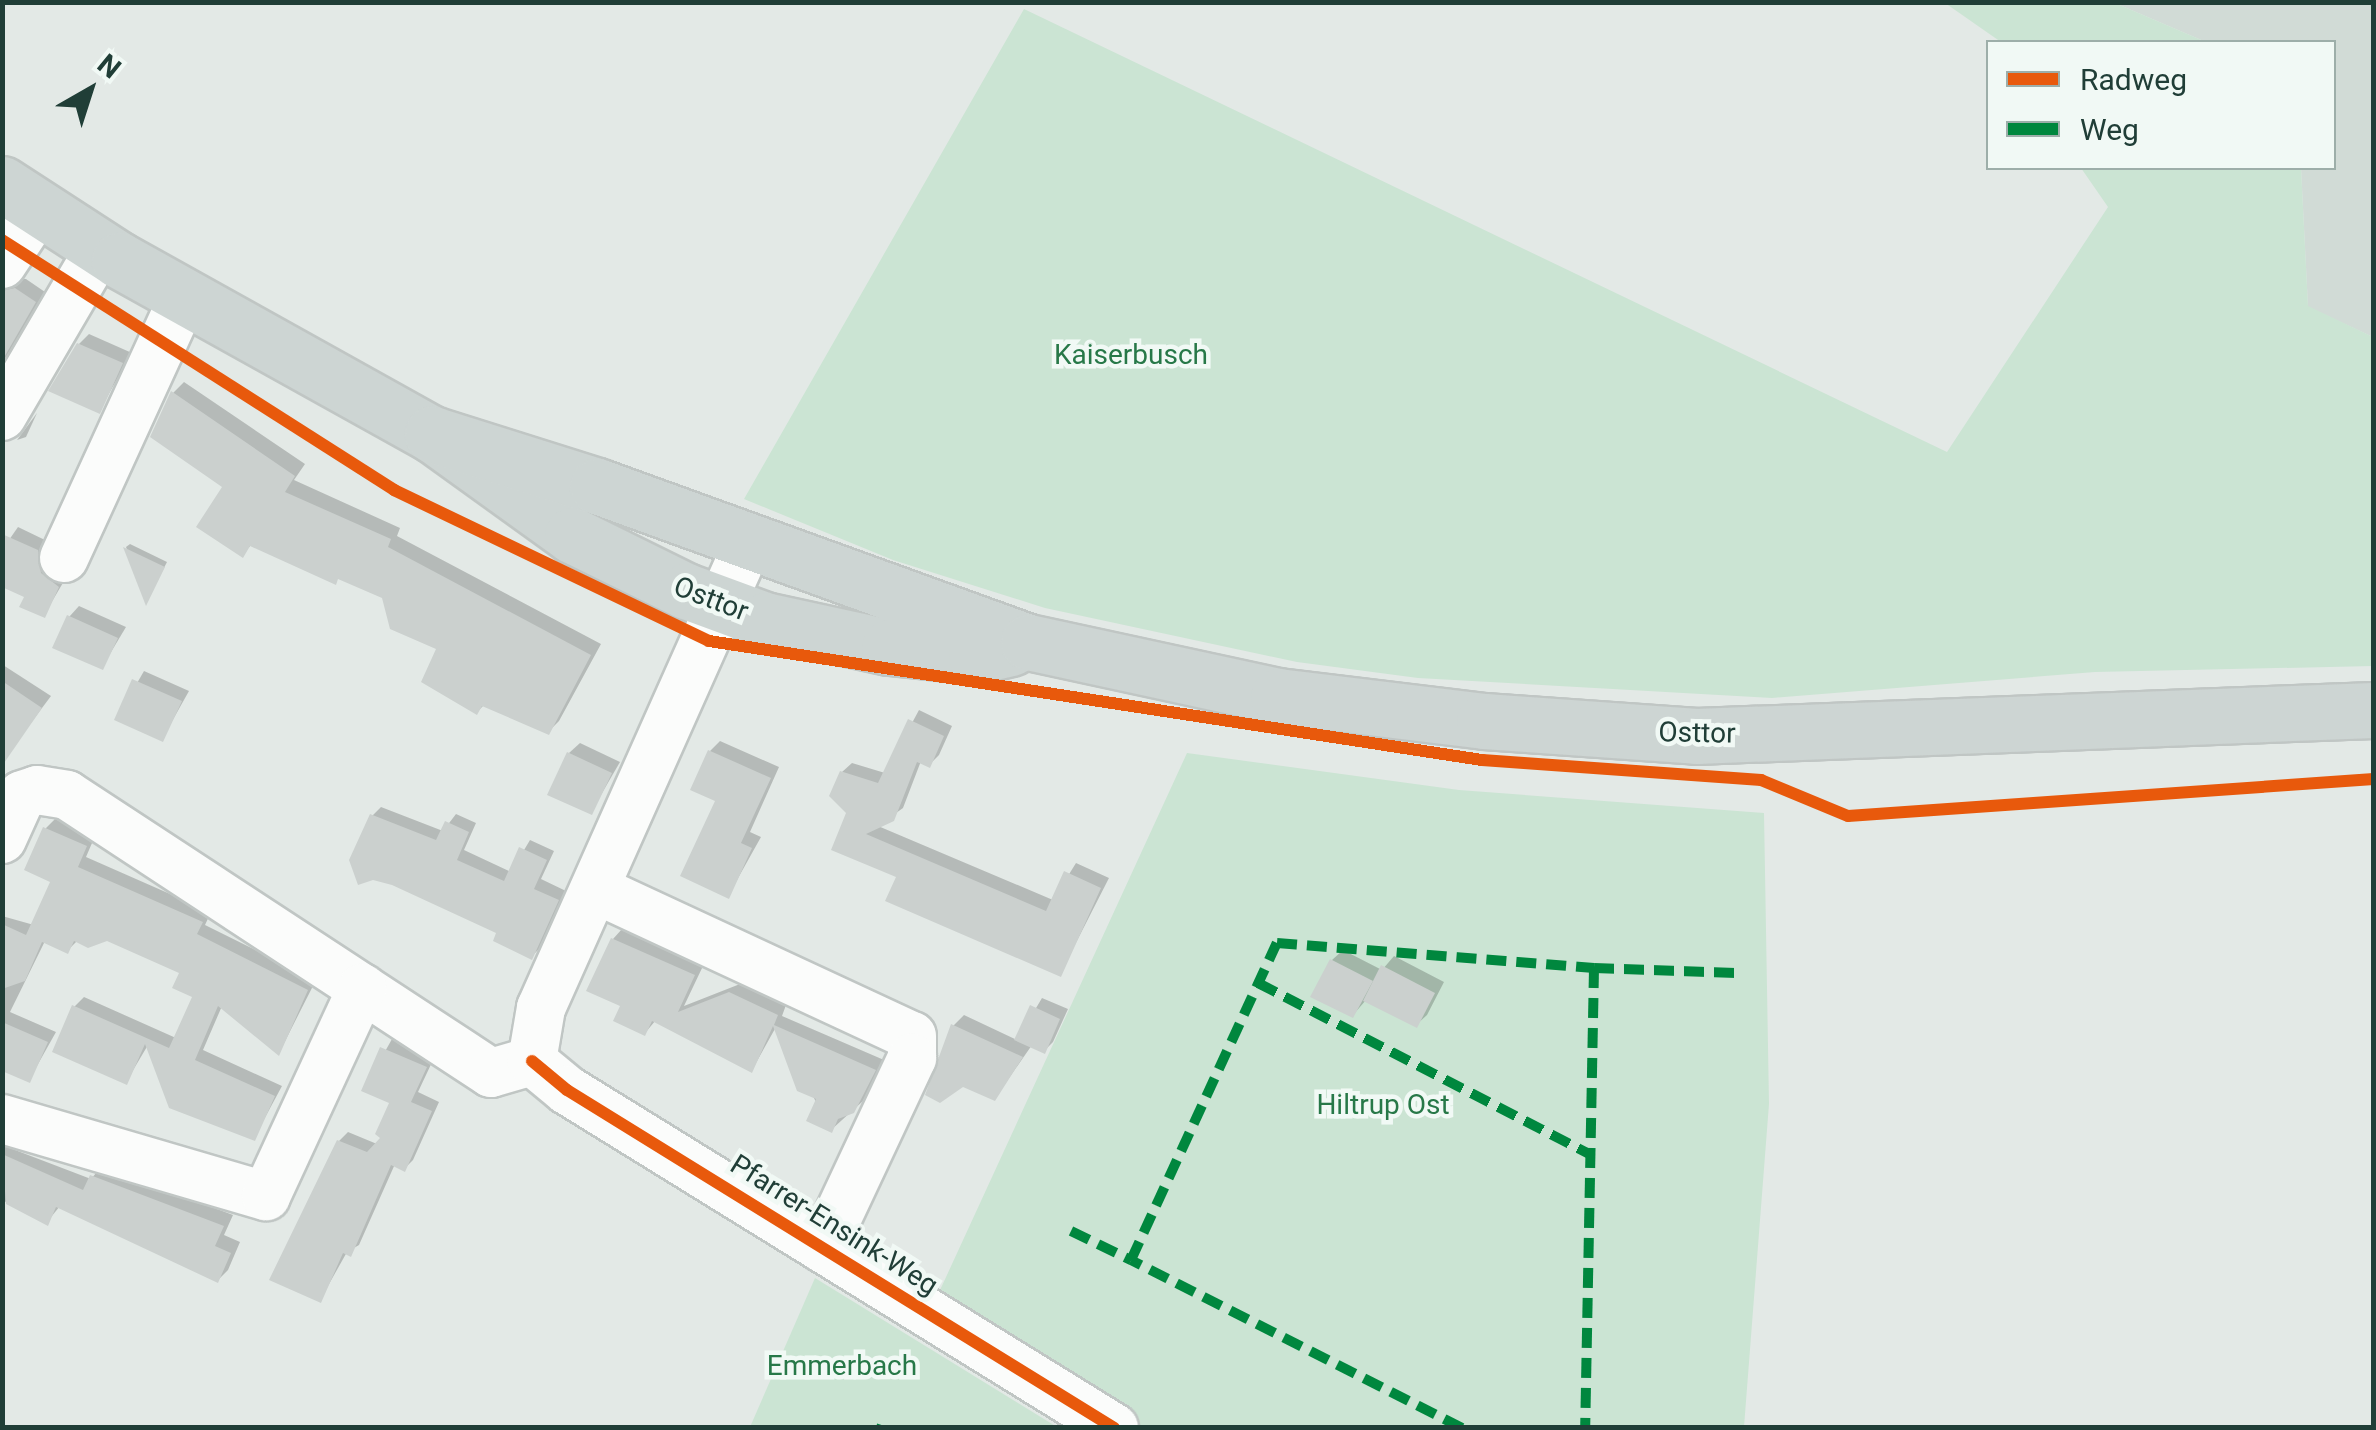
<!DOCTYPE html>
<style>
body{margin:0}
#map{position:relative;width:2376px;height:1430px;overflow:hidden;background:#e3e9e6;font-family:Roboto,sans-serif}
div>[style]{position:absolute}
.built>*{inset:0;background:#d1dbd6}
.green>*{inset:0;background:#cbe4d3}
.shadow>*{inset:0;background:#0003}
.building>*{inset:0;background:#cbd0ce}
.roads{filter:drop-shadow(2px 0 #c0c6c4) drop-shadow(-2px 0 #c0c6c4) drop-shadow(0 2px #c0c6c4) drop-shadow(0 -2px #c0c6c4)}
.minor>*{height:48px;margin:-24px;padding:0 24px;transform-origin:24px;border-radius:24px;background:#fbfcfb}
.major>*{height:55px;margin:-27.5px;padding:0 27.5px;transform-origin:27.5px;border-radius:27.5px;background:#cdd5d3}
.quiet>*{height:10px;margin-top:-5px;transform-origin:0;background:repeating-linear-gradient(90deg,#00873e 0 20px,transparent 0 30px)}
.cycleway>*{height:12px;margin:-6px;padding:0 6px;transform-origin:6px;border-radius:6px;background:#e8590c}
span{translate:-50% -50%;white-space:nowrap;text-align:center;line-height:1.15;-webkit-text-stroke:9px #f1f9f5;paint-order:stroke}
.park-label{font-size:28px;color:#277848}
.street-label{font-size:28px;color:#203e37}
.frame{position:absolute;inset:0;border:5px solid #203e37;pointer-events:none}
.legend{position:absolute;left:1986px;top:40px;width:350px;height:130px;box-sizing:border-box;background:#f1f9f5;border:2px solid #9daea9;margin:0;padding:12px 18px;list-style:none;font-size:30px;color:#203e37}
.legend li{display:flex;align-items:center;gap:20px;height:50px}
.legend b{width:50px;border:2px solid #9daea9}
.north{position:absolute;left:40px;top:40px;width:100px;height:100px;-webkit-text-stroke:8px #f1f9f5;paint-order:stroke;rotate:39deg;font-size:28px;font-weight:700;line-height:40px;text-align:center;color:#203e37}
.north::after{content:'';display:block;margin:auto;width:35px;height:45px;background:#203e37;clip-path:polygon(50% 0,100% 100%,50% 72%,0 100%)}
</style>
<div id="map">
<div class="built">
<div style="clip-path:polygon(2115px 3px,2373px 3px,2373px 337px,2308px 307px,2301px 168px,2334px 168px,2334px 42px,2206px 42px)"></div>
</div>
<div class="green">
<div style="clip-path:polygon(1945px 3px,2115px 3px,2206px 42px,2001px 42px)"></div>
<div style="clip-path:polygon(1024px 9px,1947px 452px,2108px 207px,2081px 168px,2301px 168px,2308px 306px,2373px 337px,2373px 666px,2095px 672px,1772px 698px,1418px 678px,1297px 662px,1045px 608px,893px 560px,744px 499px)"></div>
<div style="clip-path:polygon(1187px 753px,1459px 790px,1764px 813px,1769px 1104px,1744px 1427px,1138px 1427px,935px 1301px)"></div>
<div style="clip-path:polygon(815px 1278px,1057px 1427px,750px 1427px)"></div>
</div>
<div class="shadow">
<div style="clip-path:polygon(2px 277px,26px 279px,45px 292px,2px 364px)"></div>
<div style="clip-path:polygon(89px 334px,132px 353px,99px 411px,79px 344px)"></div>
<div style="clip-path:polygon(184px 382px,305px 464px,294px 480px,400px 528px,397px 536px,601px 644px,559px 721px,548px 732px,485px 704px,477px 712px,439px 647px,384px 596px,252px 544px,243px 554px,225px 486px,173px 393px)"></div>
<div style="clip-path:polygon(37px 413px,26px 437px,17px 440px)"></div>
<div style="clip-path:polygon(18px 527px,47px 541px,67px 576px,44px 615px,2px 550px)"></div>
<div style="clip-path:polygon(130px 544px,167px 562px,147px 601px,126px 547px)"></div>
<div style="clip-path:polygon(79px 606px,126px 627px,102px 667px,69px 617px)"></div>
<div style="clip-path:polygon(3px 665px,51px 696px,18px 740px,2px 730px)"></div>
<div style="clip-path:polygon(144px 671px,189px 691px,162px 739px,117px 718px)"></div>
<div style="clip-path:polygon(919px 710px,952px 726px,939px 755px,929px 765px,921px 761px,903px 808px,878px 826px,1053px 900px,1076px 863px,1109px 878px,1060px 974px,900px 876px,834px 848px,849px 812px,842px 772px,852px 763px,885px 773px)"></div>
<div style="clip-path:polygon(720px 741px,779px 767px,750px 832px,761px 837px,728px 896px,710px 751px)"></div>
<div style="clip-path:polygon(580px 743px,620px 762px,591px 812px,569px 753px)"></div>
<div style="clip-path:polygon(381px 807px,443px 831px,456px 814px,476px 823px,464px 850px,511px 872px,530px 840px,554px 851px,541px 879px,566px 891px,540px 948px,531px 957px,500px 932px,372px 816px)"></div>
<div style="clip-path:polygon(55px 819px,95px 836px,86px 857px,211px 912px,205px 925px,316px 980px,279px 1053px,222px 1006px,203px 1050px,282px 1086px,254px 1138px,148px 1045px,126px 1082px,74px 1007px,84px 997px,176px 1038px,195px 996px,182px 971px,107px 938px,78px 940px,67px 951px,45px 941px,10px 1012px,56px 1032px,29px 1080px,2px 1070px,2px 916px,34px 925px,53px 881px,46px 828px)"></div>
<div style="clip-path:polygon(622px 929px,703px 966px,684px 1006px,740px 984px,786px 1005px,782px 1016px,884px 1060px,863px 1101px,831px 1130px,776px 1027px,752px 1070px,656px 1020px,645px 1033px,623px 1005px,613px 939px)"></div>
<div style="clip-path:polygon(1343px 950px,1382px 970px,1394px 956px,1444px 982px,1427px 1015px,1416px 1025px,1366px 1000px,1353px 1015px,1332px 960px)"></div>
<div style="clip-path:polygon(1042px 998px,1068px 1009px,1053px 1042px,1044px 1051px,1032px 1045px,995px 1098px,953px 1026px,964px 1015px,1017px 1040px)"></div>
<div style="clip-path:polygon(392px 1039px,434px 1058px,418px 1092px,439px 1102px,413px 1160px,404px 1169px,395px 1164px,359px 1245px,347px 1252px,320px 1300px,339px 1141px,348px 1132px,377px 1144px,384px 1137px,392px 1101px,364px 1089px)"></div>
<div style="clip-path:polygon(2px 1145px,91px 1179px,102px 1166px,233px 1215px,224px 1235px,240px 1242px,228px 1270px,218px 1280px,60px 1206px,47px 1222px,2px 1200px)"></div>
</div>
<div class="building">
<div style="clip-path:polygon(15px 288px,36px 302px,2px 361px,2px 291px)"></div>
<div style="clip-path:polygon(77px 343px,123px 363px,100px 414px,48px 391px)"></div>
<div style="clip-path:polygon(171px 391px,295px 476px,285px 492px,391px 539px,388px 547px,591px 655px,549px 735px,482px 706px,477px 715px,421px 682px,436px 649px,390px 629px,382px 598px,338px 579px,336px 585px,250px 546px,243px 558px,196px 527px,222px 487px,150px 437px)"></div>
<div style="clip-path:polygon(2px 534px,38px 550px,41px 573px,59px 587px,45px 618px,19px 607px,24px 597px,2px 587px)"></div>
<div style="clip-path:polygon(123px 547px,165px 567px,146px 606px)"></div>
<div style="clip-path:polygon(67px 615px,118px 638px,103px 670px,52px 648px)"></div>
<div style="clip-path:polygon(132px 679px,182px 701px,163px 742px,114px 720px)"></div>
<div style="clip-path:polygon(2px 681px,42px 708px,2px 766px)"></div>
<div style="clip-path:polygon(908px 719px,944px 736px,930px 768px,917px 762px,894px 821px,866px 834px,1046px 911px,1064px 871px,1101px 888px,1061px 977px,885px 901px,896px 877px,831px 850px,846px 813px,829px 796px,840px 771px,878px 783px)"></div>
<div style="clip-path:polygon(708px 750px,771px 778px,741px 843px,752px 848px,729px 899px,680px 876px,715px 801px,690px 790px)"></div>
<div style="clip-path:polygon(567px 752px,612px 773px,592px 815px,547px 795px)"></div>
<div style="clip-path:polygon(370px 814px,436px 840px,445px 821px,469px 832px,457px 860px,504px 881px,519px 847px,547px 860px,534px 889px,559px 900px,532px 960px,493px 941px,496px 933px,392px 885px,373px 880px,358px 885px,349px 860px)"></div>
<div style="clip-path:polygon(43px 827px,87px 846px,78px 867px,203px 922px,197px 934px,308px 990px,279px 1056px,218px 1006px,195px 1060px,275px 1096px,255px 1141px,169px 1108px,145px 1044px,127px 1085px,52px 1052px,72px 1005px,169px 1048px,192px 997px,172px 988px,179px 973px,107px 941px,88px 948px,74px 941px,68px 954px,42px 942px,25px 981px,2px 989px,2px 924px,26px 935px,50px 882px,24px 870px)"></div>
<div style="clip-path:polygon(611px 938px,695px 975px,678px 1012px,729px 992px,778px 1015px,774px 1025px,876px 1070px,854px 1113px,838px 1119px,832px 1133px,806px 1121px,816px 1099px,797px 1091px,773px 1026px,752px 1073px,652px 1021px,645px 1036px,613px 1021px,620px 1006px,586px 991px)"></div>
<div style="clip-path:polygon(1330px 959px,1373px 981px,1353px 1018px,1310px 997px)"></div>
<div style="clip-path:polygon(1381px 965px,1435px 993px,1417px 1028px,1363px 1001px)"></div>
<div style="clip-path:polygon(1030px 1005px,1060px 1019px,1045px 1054px,1014px 1040px)"></div>
<div style="clip-path:polygon(2px 1022px,48px 1042px,30px 1083px,2px 1071px)"></div>
<div style="clip-path:polygon(951px 1024px,1023px 1057px,995px 1101px,963px 1087px,940px 1103px,925px 1095px)"></div>
<div style="clip-path:polygon(380px 1047px,427px 1067px,411px 1102px,432px 1111px,405px 1172px,391px 1165px,351px 1257px,343px 1253px,321px 1303px,269px 1280px,337px 1140px,367px 1152px,380px 1138px,375px 1134px,389px 1103px,361px 1091px)"></div>
<div style="clip-path:polygon(2px 1154px,83px 1190px,90px 1175px,224px 1226px,215px 1246px,231px 1253px,218px 1283px,56px 1207px,48px 1226px,6px 1204px)"></div>
</div>
<div class="roads">
<div class="minor">
<div style="left:2px;top:264px;width:67px;rotate:-56.5deg"></div>
<div style="left:2px;top:416px;width:194px;rotate:-59.7deg"></div>
<div style="left:64px;top:558px;width:288px;rotate:-65.4deg"></div>
<div style="left:2px;top:839px;width:48px;rotate:-65.6deg"></div>
<div style="left:22px;top:795px;width:16px;rotate:-18deg"></div>
<div style="left:37px;top:790px;width:30px;rotate:9deg"></div>
<div style="left:67px;top:795px;width:507px;rotate:33.25deg"></div>
<div style="left:491px;top:1073px;width:43px;rotate:-16.3deg"></div>
<div style="left:595px;top:889px;width:349px;rotate:24.9deg"></div>
<div style="left:912px;top:1036px;width:22px;rotate:90deg"></div>
<div style="left:912px;top:1058px;width:210px;rotate:115.1deg"></div>
<div style="left:532px;top:1061px;width:45px;rotate:39.6deg"></div>
<div style="left:567px;top:1090px;width:643px;rotate:31.71deg"></div>
<div style="left:532px;top:1061px;width:54px;rotate:-80.4deg"></div>
<div style="left:541px;top:1008px;width:508px;rotate:-65.96deg"></div>
<div style="left:2px;top:1119px;width:275px;rotate:16.3deg"></div>
<div style="left:266px;top:1196px;width:229px;rotate:-65.2deg"></div>
</div>
<div class="major">
<div style="left:2px;top:184px;width:140px;rotate:33deg"></div>
<div style="left:119px;top:260px;width:358px;rotate:29.1deg"></div>
<div style="left:432px;top:434px;width:173px;rotate:35.8deg"></div>
<div style="left:572px;top:535px;width:127px;rotate:26.2deg"></div>
<div style="left:686px;top:591px;width:84px;rotate:20.2deg"></div>
<div style="left:765px;top:620px;width:127px;rotate:12.3deg"></div>
<div style="left:889px;top:647px;width:87px;rotate:5.9deg"></div>
<div style="left:976px;top:656px;width:36px;rotate:-13deg"></div>
<div style="left:432px;top:434px;width:173px;rotate:17.5deg"></div>
<div style="left:597px;top:486px;width:458px;rotate:19.9deg"></div>
<div style="left:1028px;top:642px;width:256px;rotate:12.2deg"></div>
<div style="left:1278px;top:696px;width:208px;rotate:6.9deg"></div>
<div style="left:1484px;top:721px;width:213px;rotate:4deg"></div>
<div style="left:1696px;top:736px;width:678px;rotate:-2.2deg"></div>
</div>
</div>
<div class="quiet">
<div style="left:1594px;top:968px;width:142px;rotate:2deg"></div>
<div style="left:1258px;top:983px;width:373px;rotate:27.3deg"></div>
<div style="left:1071px;top:1231px;width:67px;rotate:25.8deg"></div>
<div style="left:881px;top:1428px;width:3px;rotate:-72deg"></div>
<div style="left:1462px;top:1428px;width:371px;rotate:-153.1deg"></div>
<div style="left:1131px;top:1260px;width:349px;rotate:-65.3deg"></div>
<div style="left:1277px;top:943px;width:318px;rotate:4.5deg"></div>
<div style="left:1594px;top:968px;width:460px;rotate:91.1deg"></div>
</div>
<div class="cycleway">
<div style="left:2px;top:240px;width:465px;rotate:32.5deg"></div>
<div style="left:394px;top:490px;width:349px;rotate:25.6deg"></div>
<div style="left:709px;top:641px;width:782px;rotate:8.75deg"></div>
<div style="left:1482px;top:760px;width:280px;rotate:4.1deg"></div>
<div style="left:1761px;top:780px;width:94px;rotate:22.5deg"></div>
<div style="left:1848px;top:816px;width:527px;rotate:-4.02deg"></div>
<div style="left:532px;top:1061px;width:45px;rotate:39.6deg"></div>
<div style="left:567px;top:1090px;width:643px;rotate:31.71deg"></div>
</div>
<div class="park-label">
<span style="left:1131px;top:355px">Kaiserbusch</span>
<span style="left:1383px;top:1105px">Hiltrup Ost</span>
<span style="left:842px;top:1366px">Emmerbach</span>
</div>
<div class="street-label">
<span style="left:711px;top:599px;rotate:21deg">Osttor</span>
<span style="left:1697px;top:733px;rotate:1deg">Osttor</span>
<span style="left:834px;top:1225px;rotate:32deg">Pfarrer-Ensink-Weg</span>
</div>
<div class="frame"></div>
<ul class="legend">
<li><b style="height:12px;background:#e8590c"></b>Radweg</li>
<li><b style="height:12px;background:#00873e"></b>Weg</li>
</ul>
<div class="north">N</div>
</div>
